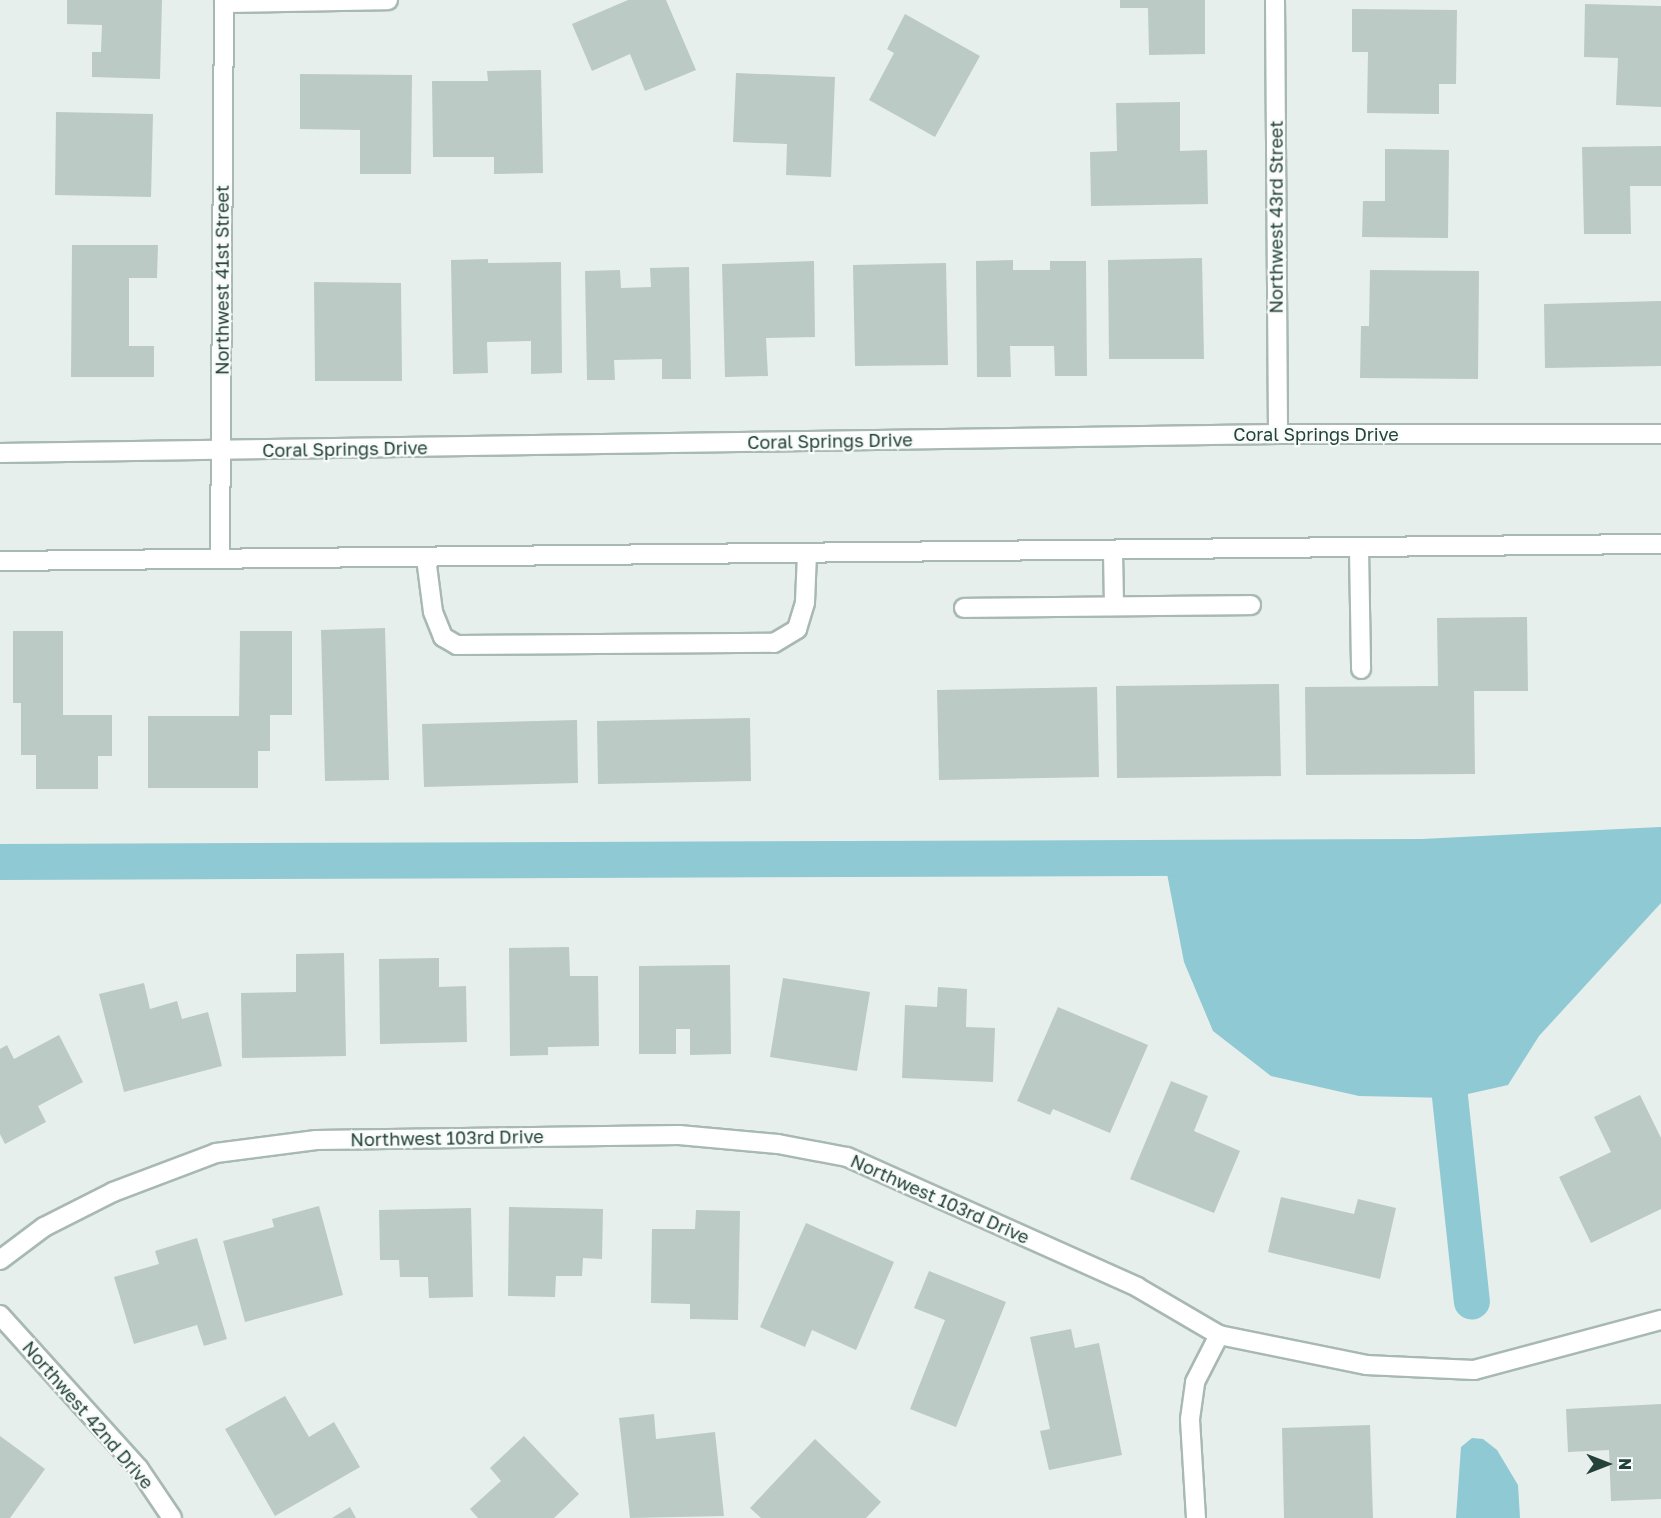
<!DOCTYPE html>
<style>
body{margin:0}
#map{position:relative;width:1661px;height:1518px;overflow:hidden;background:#e6efeb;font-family:"Golos Text",sans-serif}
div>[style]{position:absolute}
.water>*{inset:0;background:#8ec9d4}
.canal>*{height:36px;margin:-18px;padding:0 18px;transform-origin:18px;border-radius:18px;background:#8ec9d4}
.building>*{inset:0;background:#bbcac4}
.roads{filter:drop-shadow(2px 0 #a8b8b2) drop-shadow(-2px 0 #a8b8b2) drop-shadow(0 2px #a8b8b2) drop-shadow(0 -2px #a8b8b2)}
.service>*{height:18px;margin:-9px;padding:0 9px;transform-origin:9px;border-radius:9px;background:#fff}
.minor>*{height:18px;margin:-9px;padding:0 9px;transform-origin:9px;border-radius:9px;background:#fff}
.secondary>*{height:18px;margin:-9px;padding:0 9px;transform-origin:9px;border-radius:9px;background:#fff}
span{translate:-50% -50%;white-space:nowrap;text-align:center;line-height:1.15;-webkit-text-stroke:4.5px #f7fbf9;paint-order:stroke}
.street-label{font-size:18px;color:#24423a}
.north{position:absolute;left:1577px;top:1434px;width:60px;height:60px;-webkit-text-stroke:4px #f7fbf9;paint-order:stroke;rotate:90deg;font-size:16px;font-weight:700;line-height:24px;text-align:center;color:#24423a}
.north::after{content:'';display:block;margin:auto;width:21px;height:27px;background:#24423a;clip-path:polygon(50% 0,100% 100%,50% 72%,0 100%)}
</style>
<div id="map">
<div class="water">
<div style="clip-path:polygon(1661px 845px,1661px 903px,1539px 1036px,1508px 1085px,1450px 1098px,1359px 1096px,1271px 1076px,1213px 1031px,1184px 962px,1164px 858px,1423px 857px)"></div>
<div style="clip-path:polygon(1472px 1438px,1483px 1439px,1497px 1450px,1518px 1485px,1520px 1518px,1456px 1518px,1461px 1447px)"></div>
</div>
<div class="canal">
<div style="left:0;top:862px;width:1423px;rotate:-0.2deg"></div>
<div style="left:1423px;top:857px;width:238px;rotate:-2.9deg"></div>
<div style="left:1445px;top:1050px;width:253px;rotate:83.9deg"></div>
</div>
<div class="building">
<div style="clip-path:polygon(67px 0,162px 0,160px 79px,92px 77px,92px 52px,101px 52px,102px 25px,67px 24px)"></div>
<div style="clip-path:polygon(628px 0,666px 0,696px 70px,645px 91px,630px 54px,592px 71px,572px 24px)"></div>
<div style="clip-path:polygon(1120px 0,1205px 0,1205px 54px,1149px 55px,1148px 8px,1120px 8px)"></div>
<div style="clip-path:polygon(1585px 4px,1661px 6px,1661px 107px,1616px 105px,1618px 58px,1584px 57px)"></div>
<div style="clip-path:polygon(1352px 9px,1457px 10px,1456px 84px,1439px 84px,1439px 114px,1367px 113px,1368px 52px,1352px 52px)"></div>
<div style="clip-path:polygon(905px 14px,980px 56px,935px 137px,869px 100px,894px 53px,887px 49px)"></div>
<div style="clip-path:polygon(541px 70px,543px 173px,494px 174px,494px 157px,433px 157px,432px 81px,488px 81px,487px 71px)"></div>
<div style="clip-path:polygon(736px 73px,835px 77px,831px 177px,786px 175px,787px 144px,733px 142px)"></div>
<div style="clip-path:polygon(300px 74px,412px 75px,411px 174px,360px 174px,360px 130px,300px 129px)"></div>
<div style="clip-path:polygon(1180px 102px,1180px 151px,1207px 150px,1208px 204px,1091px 206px,1090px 152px,1117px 151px,1116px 103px)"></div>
<div style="clip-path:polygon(56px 112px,153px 114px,151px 197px,55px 195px)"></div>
<div style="clip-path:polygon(1661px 146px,1661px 186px,1630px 186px,1631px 234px,1584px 234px,1582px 147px)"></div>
<div style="clip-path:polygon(1385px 149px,1449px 150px,1448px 238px,1362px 237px,1363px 201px,1385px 201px)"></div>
<div style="clip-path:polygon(72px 245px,158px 245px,157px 278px,129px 278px,129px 346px,154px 346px,154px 377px,71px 377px)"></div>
<div style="clip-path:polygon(1202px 258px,1204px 359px,1109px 359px,1108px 260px)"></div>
<div style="clip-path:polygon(488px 259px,488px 263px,561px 262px,562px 373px,531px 374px,531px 341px,487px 342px,488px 373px,453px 374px,451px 260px)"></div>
<div style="clip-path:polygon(1013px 260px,1013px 270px,1050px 270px,1050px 261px,1086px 261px,1087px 376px,1055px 376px,1054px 346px,1010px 346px,1011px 377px,977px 377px,976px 261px)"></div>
<div style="clip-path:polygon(814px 261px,815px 337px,766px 338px,768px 376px,725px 377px,722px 264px)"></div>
<div style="clip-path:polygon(946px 263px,948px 365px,855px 366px,853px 265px)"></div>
<div style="clip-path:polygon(689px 267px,691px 379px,662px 379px,662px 359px,614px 360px,615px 380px,587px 380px,585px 271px,620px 270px,621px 288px,651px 287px,650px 268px)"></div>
<div style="clip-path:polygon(1370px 270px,1479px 271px,1478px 379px,1360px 378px,1361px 326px,1369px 326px)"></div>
<div style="clip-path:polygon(314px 282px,401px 283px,402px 381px,315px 381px)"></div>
<div style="clip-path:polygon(1661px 301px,1661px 366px,1545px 368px,1544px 304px)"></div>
<div style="clip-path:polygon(1527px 617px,1528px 691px,1474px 691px,1475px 774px,1306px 775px,1305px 687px,1438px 686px,1437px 618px)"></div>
<div style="clip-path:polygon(385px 628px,389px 780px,325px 781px,321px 630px)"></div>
<div style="clip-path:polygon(13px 631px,63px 631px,63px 715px,112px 715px,112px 756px,98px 756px,98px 789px,36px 789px,36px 755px,21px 755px,21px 703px,13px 703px)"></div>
<div style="clip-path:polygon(240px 631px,292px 631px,292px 715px,270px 715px,270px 751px,258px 751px,258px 788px,148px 788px,148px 716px,239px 716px)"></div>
<div style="clip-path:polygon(1279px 684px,1281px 776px,1117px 778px,1116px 686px)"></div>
<div style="clip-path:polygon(1097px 687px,1099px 777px,939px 780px,937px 690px)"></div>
<div style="clip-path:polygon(750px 718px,751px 781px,598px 784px,597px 721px)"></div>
<div style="clip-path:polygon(577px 720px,578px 783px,424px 787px,422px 724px)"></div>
<div style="clip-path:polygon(569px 947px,570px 976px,598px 976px,599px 1046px,548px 1047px,548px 1055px,510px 1056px,509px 948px)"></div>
<div style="clip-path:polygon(344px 953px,346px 1056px,242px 1058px,241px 993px,296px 992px,296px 954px)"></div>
<div style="clip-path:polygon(439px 958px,439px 987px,466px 986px,467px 1042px,380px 1044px,379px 959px)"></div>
<div style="clip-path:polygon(730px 965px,731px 1054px,690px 1055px,690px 1029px,676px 1029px,676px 1054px,639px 1054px,639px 966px)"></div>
<div style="clip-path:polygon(783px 978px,870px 992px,857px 1071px,770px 1057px)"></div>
<div style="clip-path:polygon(144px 983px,150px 1009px,177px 1001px,182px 1019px,208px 1012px,222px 1066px,124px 1092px,99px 994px)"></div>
<div style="clip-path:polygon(938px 987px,967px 989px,966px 1027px,995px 1028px,993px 1082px,902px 1078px,905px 1005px,937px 1007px)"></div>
<div style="clip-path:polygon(1058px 1007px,1148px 1045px,1110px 1133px,1053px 1109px,1050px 1115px,1017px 1101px)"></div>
<div style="clip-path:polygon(59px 1035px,83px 1082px,38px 1106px,46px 1122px,5px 1144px,0 1134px,0 1049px,7px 1045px,14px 1059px)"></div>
<div style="clip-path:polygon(1171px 1081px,1208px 1096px,1194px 1131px,1240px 1151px,1214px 1213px,1130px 1179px)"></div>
<div style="clip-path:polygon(1640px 1095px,1661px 1138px,1661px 1209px,1591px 1243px,1559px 1177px,1611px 1152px,1594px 1117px)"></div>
<div style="clip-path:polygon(1281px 1197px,1354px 1214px,1358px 1199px,1396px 1208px,1380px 1279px,1268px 1252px)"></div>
<div style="clip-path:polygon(319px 1206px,343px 1295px,245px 1322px,223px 1241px,274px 1227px,272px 1219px)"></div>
<div style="clip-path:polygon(509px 1207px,603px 1209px,602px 1259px,583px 1258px,582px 1276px,556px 1276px,555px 1297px,508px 1296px)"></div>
<div style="clip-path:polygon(471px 1208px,473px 1297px,429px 1298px,428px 1277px,400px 1277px,399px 1260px,380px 1260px,379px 1210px)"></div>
<div style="clip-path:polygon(696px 1210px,740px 1211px,738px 1320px,690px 1319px,690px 1304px,651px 1303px,652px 1229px,695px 1229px)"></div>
<div style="clip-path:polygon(806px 1223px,894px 1262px,856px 1350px,812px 1330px,805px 1347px,760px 1327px)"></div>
<div style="clip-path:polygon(197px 1238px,227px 1339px,204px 1346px,197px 1325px,134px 1344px,114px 1277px,159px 1264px,155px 1251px)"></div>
<div style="clip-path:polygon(929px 1271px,1006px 1302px,956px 1427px,910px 1409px,945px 1320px,914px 1308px)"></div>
<div style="clip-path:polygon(1071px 1329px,1075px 1348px,1099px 1343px,1122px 1455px,1049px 1470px,1040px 1431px,1050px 1429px,1030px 1337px)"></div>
<div style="clip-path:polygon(285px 1396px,309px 1437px,334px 1422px,360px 1467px,275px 1516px,225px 1429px)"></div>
<div style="clip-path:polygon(1661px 1404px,1661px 1499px,1611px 1501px,1609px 1450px,1568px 1452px,1566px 1409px)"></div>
<div style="clip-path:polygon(654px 1414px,656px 1439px,715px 1432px,724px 1516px,630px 1518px,619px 1418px)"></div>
<div style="clip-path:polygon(1370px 1425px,1373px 1518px,1284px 1518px,1282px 1428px)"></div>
<div style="clip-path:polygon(0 1436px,45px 1469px,10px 1518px,0 1518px)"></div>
<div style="clip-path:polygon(524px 1436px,579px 1494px,554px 1518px,478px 1518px,470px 1509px,501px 1481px,490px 1468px)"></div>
<div style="clip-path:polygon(815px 1439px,881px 1502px,866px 1518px,761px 1518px,750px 1508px)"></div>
<div style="clip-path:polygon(350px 1507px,356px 1518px,332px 1518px)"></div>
</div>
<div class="roads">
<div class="service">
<div style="left:1359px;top:550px;width:119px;rotate:89deg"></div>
<div style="left:1113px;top:552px;width:54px;rotate:88.9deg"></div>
<div style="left:426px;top:558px;width:54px;rotate:82.6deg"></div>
<div style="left:433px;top:612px;width:27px;rotate:68deg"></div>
<div style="left:443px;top:637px;width:16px;rotate:30deg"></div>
<div style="left:457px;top:645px;width:317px;rotate:-0.4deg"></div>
<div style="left:774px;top:643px;width:27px;rotate:-31deg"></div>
<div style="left:797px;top:629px;width:28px;rotate:-73deg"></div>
<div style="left:805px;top:602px;width:47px;rotate:-87.6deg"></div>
<div style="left:964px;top:608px;width:287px;rotate:-0.6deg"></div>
</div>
<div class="minor">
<div style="left:1275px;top:0;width:434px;rotate:89.6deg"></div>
<div style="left:224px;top:3px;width:164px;rotate:-1deg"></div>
<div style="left:220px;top:559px;width:559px;rotate:-89.59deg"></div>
<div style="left:0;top:1260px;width:55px;rotate:-36.9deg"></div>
<div style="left:44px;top:1227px;width:77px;rotate:-26.9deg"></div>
<div style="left:113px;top:1192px;width:110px;rotate:-20.7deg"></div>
<div style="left:216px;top:1153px;width:101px;rotate:-7.4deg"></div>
<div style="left:316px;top:1140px;width:363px;rotate:-0.8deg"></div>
<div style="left:679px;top:1135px;width:99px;rotate:5.2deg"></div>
<div style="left:778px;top:1144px;width:70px;rotate:10.7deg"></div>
<div style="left:847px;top:1157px;width:318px;rotate:24.1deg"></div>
<div style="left:1137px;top:1287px;width:95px;rotate:30.3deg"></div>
<div style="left:1219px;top:1335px;width:150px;rotate:11.5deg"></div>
<div style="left:1366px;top:1365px;width:108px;rotate:2.7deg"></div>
<div style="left:1474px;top:1370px;width:194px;rotate:-15deg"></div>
<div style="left:0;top:1315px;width:207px;rotate:47.9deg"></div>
<div style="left:139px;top:1469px;width:59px;rotate:56deg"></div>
<div style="left:1196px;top:1518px;width:99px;rotate:-93.5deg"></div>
<div style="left:1190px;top:1419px;width:37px;rotate:-82deg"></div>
<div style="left:1195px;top:1382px;width:53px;rotate:-62.9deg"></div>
</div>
<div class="secondary">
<div style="left:0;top:453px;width:1278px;rotate:-0.85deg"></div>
<div style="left:1278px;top:434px;width:383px"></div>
<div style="left:0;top:561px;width:1661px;rotate:-0.59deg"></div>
</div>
</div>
<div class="street-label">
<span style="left:1276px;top:217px;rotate:-90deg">Northwest 43rd Street</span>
<span style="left:222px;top:280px;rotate:-90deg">Northwest 41st Street</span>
<span style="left:1316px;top:434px">Coral Springs Drive</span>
<span style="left:830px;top:441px;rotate:-1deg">Coral Springs Drive</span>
<span style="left:345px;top:449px;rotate:-1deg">Coral Springs Drive</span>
<span style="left:447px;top:1138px;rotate:-1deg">Northwest 103rd Drive</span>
<span style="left:940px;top:1199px;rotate:24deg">Northwest 103rd Drive</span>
<span style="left:88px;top:1415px;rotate:49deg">Northwest 42nd Drive</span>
</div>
<div class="north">N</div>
</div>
